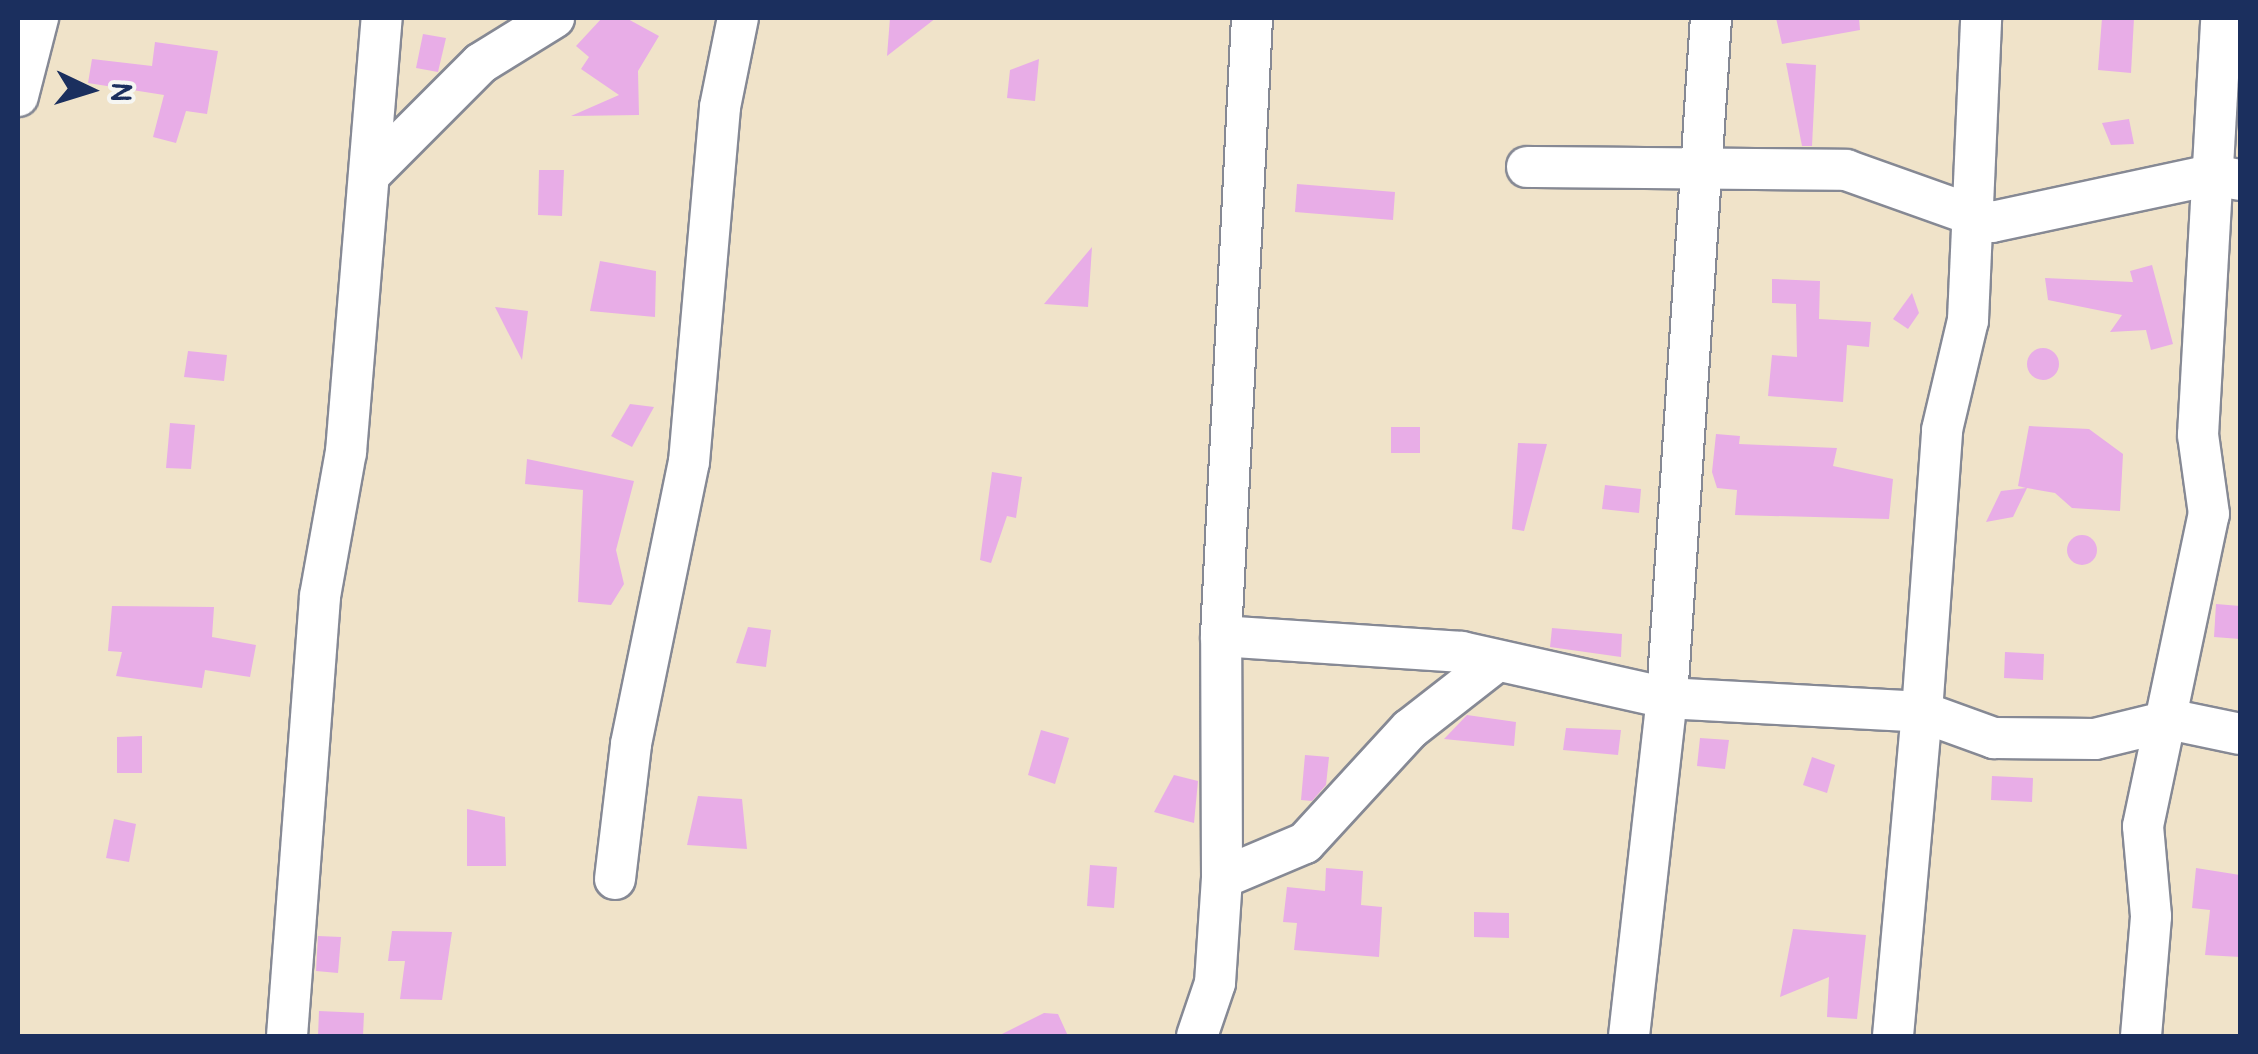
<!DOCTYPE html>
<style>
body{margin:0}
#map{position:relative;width:2258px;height:1054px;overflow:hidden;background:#f0e3c9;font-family:Pangolin,sans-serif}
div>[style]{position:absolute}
.building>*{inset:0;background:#e8ade7}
.round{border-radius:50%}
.roads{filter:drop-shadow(2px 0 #868994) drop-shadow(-2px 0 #868994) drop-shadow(0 2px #868994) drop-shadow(0 -2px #868994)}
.minor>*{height:40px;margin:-20px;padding:0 20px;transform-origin:20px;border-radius:20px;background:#fff}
span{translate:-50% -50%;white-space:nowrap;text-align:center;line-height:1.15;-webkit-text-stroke:9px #f6f6f2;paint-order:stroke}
.frame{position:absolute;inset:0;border:20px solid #1b2f5e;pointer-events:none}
.north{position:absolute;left:40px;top:40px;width:100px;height:100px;-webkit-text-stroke:8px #f6f6f2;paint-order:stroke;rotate:94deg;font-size:28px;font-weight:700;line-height:40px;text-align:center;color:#1b2f5e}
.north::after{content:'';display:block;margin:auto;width:35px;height:45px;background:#1b2f5e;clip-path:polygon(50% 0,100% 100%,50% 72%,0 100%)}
</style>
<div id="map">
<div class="building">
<div style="clip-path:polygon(602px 18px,626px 18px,659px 36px,638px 71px,639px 115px,571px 116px,619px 95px,581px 69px,589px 57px,576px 46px)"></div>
<div style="clip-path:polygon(890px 18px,936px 18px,887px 56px)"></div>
<div style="clip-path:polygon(1776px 18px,1859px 18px,1860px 30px,1782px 44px)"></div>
<div style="clip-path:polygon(2102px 18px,2134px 18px,2131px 73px,2098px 70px)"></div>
<div style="clip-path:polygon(423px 34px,446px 38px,438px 72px,416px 68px)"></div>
<div style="clip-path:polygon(155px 42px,218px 51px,207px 114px,186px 111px,176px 143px,153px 137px,164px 95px,88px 83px,92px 59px,152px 66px)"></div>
<div style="clip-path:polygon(1039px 59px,1035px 101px,1007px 98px,1010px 70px)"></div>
<div style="clip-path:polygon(1786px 63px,1816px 65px,1812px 146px,1802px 146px)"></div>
<div style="clip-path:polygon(2129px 119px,2134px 144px,2111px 145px,2102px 123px)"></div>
<div style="clip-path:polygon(539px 170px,564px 170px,562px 216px,538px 215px)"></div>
<div style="clip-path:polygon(1297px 184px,1395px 192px,1393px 220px,1295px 212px)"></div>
<div style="clip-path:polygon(1092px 247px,1088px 307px,1044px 304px)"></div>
<div style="clip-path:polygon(600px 261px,656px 271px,655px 317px,590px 311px)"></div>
<div style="clip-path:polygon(2152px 265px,2173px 344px,2151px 350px,2146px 330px,2110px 332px,2122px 315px,2048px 300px,2045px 278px,2133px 282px,2130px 271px)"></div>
<div style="clip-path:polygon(1772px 279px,1820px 281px,1819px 319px,1871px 322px,1869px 347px,1847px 345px,1843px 402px,1768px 396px,1772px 355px,1797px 357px,1796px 304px,1772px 303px)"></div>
<div style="clip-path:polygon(1912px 293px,1919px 313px,1908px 329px,1893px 319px)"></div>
<div style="clip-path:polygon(495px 307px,528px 311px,522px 360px)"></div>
<div class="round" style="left:2027px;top:348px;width:32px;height:32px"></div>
<div style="clip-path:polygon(188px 351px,227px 355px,224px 381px,184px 377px)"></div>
<div style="clip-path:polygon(630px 404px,654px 407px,632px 447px,611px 436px)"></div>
<div style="clip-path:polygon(170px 423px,195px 425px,191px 469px,166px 468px)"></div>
<div style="clip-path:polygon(2029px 426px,2089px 429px,2123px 454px,2120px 511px,2072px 508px,2055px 493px,2027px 488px,2013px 517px,1986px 522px,2001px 491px,2026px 488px,2018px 486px)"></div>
<div style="clip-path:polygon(1391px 427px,1420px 427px,1420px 453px,1391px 453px)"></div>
<div style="clip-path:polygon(1716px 434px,1740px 436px,1739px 444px,1837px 448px,1833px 466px,1893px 479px,1889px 519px,1735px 515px,1737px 490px,1717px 488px,1712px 472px)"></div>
<div style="clip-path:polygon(1518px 443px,1547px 444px,1524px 531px,1512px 529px)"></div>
<div style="clip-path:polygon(527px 459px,634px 481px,616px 550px,624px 584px,611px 605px,578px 602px,583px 490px,525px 484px)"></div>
<div style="clip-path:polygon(992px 472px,1022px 477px,1016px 518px,1007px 516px,991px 563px,980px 560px)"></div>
<div style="clip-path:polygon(1605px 485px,1641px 489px,1639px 513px,1602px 509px)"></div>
<div class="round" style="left:2067px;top:535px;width:30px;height:30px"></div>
<div style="clip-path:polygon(2216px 604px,2240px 606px,2240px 639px,2214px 637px)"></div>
<div style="clip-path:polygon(112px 606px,214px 607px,212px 637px,256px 645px,250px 677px,205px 670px,202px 688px,116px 676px,122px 652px,108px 651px)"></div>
<div style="clip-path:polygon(748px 627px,771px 630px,766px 667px,736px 663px)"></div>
<div style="clip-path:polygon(1552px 628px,1622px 634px,1621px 657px,1550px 647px)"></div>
<div style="clip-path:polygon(2005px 652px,2044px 654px,2043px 680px,2004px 678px)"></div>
<div style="clip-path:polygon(1467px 715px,1516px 722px,1514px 746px,1444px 739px)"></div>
<div style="clip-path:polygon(1566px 728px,1621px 730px,1618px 755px,1563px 750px)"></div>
<div style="clip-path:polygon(1041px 730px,1069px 738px,1055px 784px,1028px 775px)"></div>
<div style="clip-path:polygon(142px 736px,142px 773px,117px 773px,117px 737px)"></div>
<div style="clip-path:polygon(1700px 738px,1729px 740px,1725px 769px,1697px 766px)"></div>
<div style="clip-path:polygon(1305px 755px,1329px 757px,1326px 785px,1312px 801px,1301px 800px)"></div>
<div style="clip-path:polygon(1812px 757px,1835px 765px,1827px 793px,1803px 785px)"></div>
<div style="clip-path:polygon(1174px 775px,1198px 781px,1194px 823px,1154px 812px)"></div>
<div style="clip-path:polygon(1992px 776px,2033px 778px,2032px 802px,1991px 800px)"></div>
<div style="clip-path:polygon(698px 796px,742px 799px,747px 849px,687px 845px)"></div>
<div style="clip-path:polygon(467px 809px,505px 817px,506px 866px,467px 866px)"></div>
<div style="clip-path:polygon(114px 819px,136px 824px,129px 862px,106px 858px)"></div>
<div style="clip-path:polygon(1090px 865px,1117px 867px,1114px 908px,1087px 906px)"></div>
<div style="clip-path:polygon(1326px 868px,1363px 871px,1361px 905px,1382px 907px,1379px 957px,1294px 950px,1297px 923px,1283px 922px,1287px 887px,1325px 891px)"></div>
<div style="clip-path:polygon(2196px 868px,2240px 875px,2240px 957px,2205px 955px,2210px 910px,2192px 908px)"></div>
<div style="clip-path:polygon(1474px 912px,1509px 913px,1509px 938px,1474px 937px)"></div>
<div style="clip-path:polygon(1793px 929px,1866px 935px,1857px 1019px,1827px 1017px,1829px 977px,1780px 997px)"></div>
<div style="clip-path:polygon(392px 931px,452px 932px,442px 1000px,400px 999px,405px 961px,388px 961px)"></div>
<div style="clip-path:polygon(318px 936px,341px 937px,338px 973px,316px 971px)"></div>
<div style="clip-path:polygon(319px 1011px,364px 1013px,363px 1036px,318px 1036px)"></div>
<div style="clip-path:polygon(1044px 1013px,1058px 1014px,1068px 1036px,998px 1036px)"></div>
</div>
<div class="roads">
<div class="minor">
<div style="left:18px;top:96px;width:81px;rotate:-75.6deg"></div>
<div style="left:1527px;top:167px;width:319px;rotate:0.5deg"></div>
<div style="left:1846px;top:170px;width:155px;rotate:19.6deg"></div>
<div style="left:1992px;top:222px;width:225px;rotate:-12.1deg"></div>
<div style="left:2212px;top:175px;width:28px;rotate:10deg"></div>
<div style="left:374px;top:170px;width:151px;rotate:-45deg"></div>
<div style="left:481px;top:63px;width:86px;rotate:-31.7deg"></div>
<div style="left:1221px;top:636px;width:241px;rotate:3.8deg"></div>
<div style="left:1461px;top:652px;width:211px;rotate:12.6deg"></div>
<div style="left:1667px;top:698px;width:255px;rotate:3.1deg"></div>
<div style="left:1922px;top:712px;width:283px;rotate:-85.9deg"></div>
<div style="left:1942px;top:430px;width:113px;rotate:-76.7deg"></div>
<div style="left:1968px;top:320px;width:302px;rotate:-87.5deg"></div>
<div style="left:1222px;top:878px;width:90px;rotate:-22.9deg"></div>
<div style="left:1305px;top:843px;width:155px;rotate:-47.4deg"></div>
<div style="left:1410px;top:729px;width:110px;rotate:-38deg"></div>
<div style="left:615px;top:879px;width:136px;rotate:-83.2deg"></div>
<div style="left:631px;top:744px;width:288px;rotate:-78.4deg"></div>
<div style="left:689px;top:462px;width:356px;rotate:-85deg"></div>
<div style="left:720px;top:107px;width:91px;rotate:-78.6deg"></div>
<div style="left:287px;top:1036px;width:441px;rotate:-85.7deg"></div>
<div style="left:320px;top:596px;width:146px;rotate:-79.8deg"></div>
<div style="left:346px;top:452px;width:435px;rotate:-85.3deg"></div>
<div style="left:1197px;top:1036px;width:56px;rotate:-71.2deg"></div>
<div style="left:1215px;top:983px;width:105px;rotate:-86.2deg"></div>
<div style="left:1222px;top:878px;width:242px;rotate:-90.2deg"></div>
<div style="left:1221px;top:636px;width:619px;rotate:-87.13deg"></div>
<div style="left:1629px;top:1036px;width:340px;rotate:-83.6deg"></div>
<div style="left:1667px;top:698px;width:681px;rotate:-86.3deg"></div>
<div style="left:1893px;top:1036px;width:325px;rotate:-84.9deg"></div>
<div style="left:1922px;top:712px;width:77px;rotate:19.9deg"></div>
<div style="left:1994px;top:738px;width:101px;rotate:0.6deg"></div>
<div style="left:2095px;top:739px;width:80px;rotate:-13.7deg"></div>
<div style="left:2173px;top:720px;width:68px;rotate:11.8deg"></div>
<div style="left:2141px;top:1036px;width:120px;rotate:-85.2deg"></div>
<div style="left:2151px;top:916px;width:90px;rotate:-95.1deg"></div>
<div style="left:2143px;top:826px;width:319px;rotate:-78.1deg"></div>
<div style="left:2209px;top:514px;width:80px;rotate:-97.9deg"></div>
<div style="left:2198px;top:435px;width:418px;rotate:-86.8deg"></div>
</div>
</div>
<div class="frame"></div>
<div class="north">N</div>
</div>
